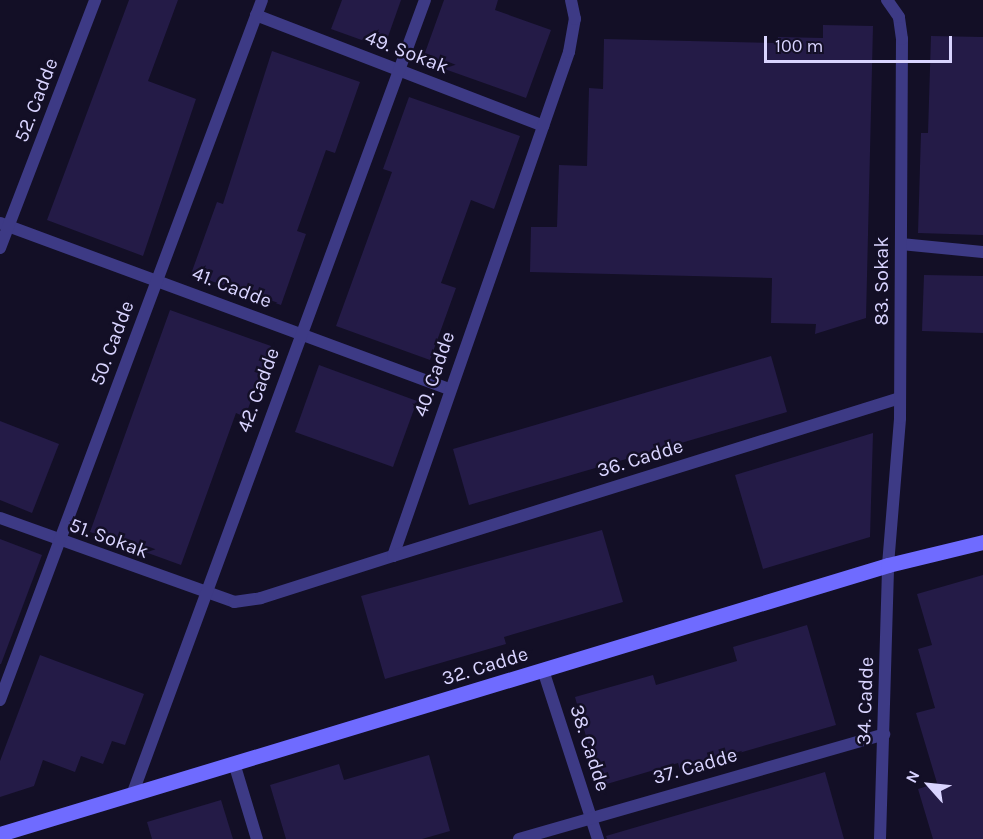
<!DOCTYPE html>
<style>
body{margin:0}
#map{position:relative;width:983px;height:839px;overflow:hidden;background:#130f26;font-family:Karla,sans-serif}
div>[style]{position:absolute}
.building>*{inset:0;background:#241b47}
.street>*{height:12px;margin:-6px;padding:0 6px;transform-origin:6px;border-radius:6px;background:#3d3a85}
.secondary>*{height:15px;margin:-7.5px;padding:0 7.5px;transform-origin:7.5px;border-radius:7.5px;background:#6f6bff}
span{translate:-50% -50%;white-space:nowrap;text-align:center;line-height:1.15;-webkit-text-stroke:5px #130f26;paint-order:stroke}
.street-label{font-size:20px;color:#d9d4ff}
.north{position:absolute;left:899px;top:755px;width:60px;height:60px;-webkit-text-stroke:4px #130f26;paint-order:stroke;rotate:297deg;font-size:16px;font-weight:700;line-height:24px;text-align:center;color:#d9d4ff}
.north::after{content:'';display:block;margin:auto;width:21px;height:27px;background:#d9d4ff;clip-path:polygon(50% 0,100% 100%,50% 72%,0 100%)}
.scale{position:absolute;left:764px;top:36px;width:188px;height:27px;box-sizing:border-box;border:3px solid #d9d4ff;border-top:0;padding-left:8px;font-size:18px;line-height:21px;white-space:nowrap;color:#d9d4ff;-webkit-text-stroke:4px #130f26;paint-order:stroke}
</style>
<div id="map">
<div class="building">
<div style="clip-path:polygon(129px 0,178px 0,148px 81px,196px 99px,143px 256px,47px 220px)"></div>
<div style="clip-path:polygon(342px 0,401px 0,384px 48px,331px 29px)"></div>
<div style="clip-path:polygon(444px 0,498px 0,495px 10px,551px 30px,526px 98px,422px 61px)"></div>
<div style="clip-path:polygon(823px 25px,873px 26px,866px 318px,815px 334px,816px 324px,771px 323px,772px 278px,530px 272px,531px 227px,557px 227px,559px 165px,587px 166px,589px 88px,603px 89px,604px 39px,778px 43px,778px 37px,823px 38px)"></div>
<div style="clip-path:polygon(931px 36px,983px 37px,983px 235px,918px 233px,921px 133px,928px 133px)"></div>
<div style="clip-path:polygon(272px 51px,360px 82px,335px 153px,326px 150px,297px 231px,306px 234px,281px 305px,191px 274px,217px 202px,223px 204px)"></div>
<div style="clip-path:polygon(409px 97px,520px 136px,494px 209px,471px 200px,441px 283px,456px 288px,430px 360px,336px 326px,392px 172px,383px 169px)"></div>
<div style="clip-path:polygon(924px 275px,983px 276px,983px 333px,922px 331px)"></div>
<div style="clip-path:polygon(170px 310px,271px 346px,245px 417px,236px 413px,181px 565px,90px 532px)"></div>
<div style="clip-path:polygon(771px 356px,787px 412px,469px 505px,453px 449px)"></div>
<div style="clip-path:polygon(319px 365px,417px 401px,393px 467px,295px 432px)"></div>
<div style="clip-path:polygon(0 421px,59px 444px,32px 513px,0 500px)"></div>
<div style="clip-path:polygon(873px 433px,870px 537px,763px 569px,735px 475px)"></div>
<div style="clip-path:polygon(602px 530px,623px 602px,504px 637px,506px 644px,385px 679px,361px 596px)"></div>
<div style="clip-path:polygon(0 539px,42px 555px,1px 664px,0 664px)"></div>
<div style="clip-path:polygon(983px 575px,983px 839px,933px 839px,918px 789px,937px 783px,916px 713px,935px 708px,918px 649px,932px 645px,917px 594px)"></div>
<div style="clip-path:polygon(807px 625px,836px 725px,680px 770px,678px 763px,600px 786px,575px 697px,653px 675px,656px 685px,737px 661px,733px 647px)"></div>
<div style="clip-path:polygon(40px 655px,144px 694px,125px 745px,112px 741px,103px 764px,81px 756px,75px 772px,43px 760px,34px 786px,0 797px,0 761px)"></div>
<div style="clip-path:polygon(429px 755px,450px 831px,422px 839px,286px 839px,270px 785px,339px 764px,344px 780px)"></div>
<div style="clip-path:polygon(825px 772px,844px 839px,607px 839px,606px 836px)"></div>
<div style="clip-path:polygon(221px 800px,233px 839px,152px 839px,147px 822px)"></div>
</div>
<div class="street">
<div style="left:256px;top:15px;width:308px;rotate:21.1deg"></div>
<div style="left:0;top:223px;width:479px;rotate:20.3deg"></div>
<div style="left:901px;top:244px;width:82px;rotate:5.6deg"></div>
<div style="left:0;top:248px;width:266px;rotate:-69deg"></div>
<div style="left:0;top:518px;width:249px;rotate:19.7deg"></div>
<div style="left:234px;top:602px;width:27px;rotate:-8deg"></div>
<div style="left:261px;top:598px;width:139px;rotate:-17.7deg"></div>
<div style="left:393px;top:556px;width:534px;rotate:-70.75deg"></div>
<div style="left:569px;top:52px;width:34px;rotate:-80deg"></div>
<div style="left:575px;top:19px;width:19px;rotate:-102deg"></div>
<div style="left:393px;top:556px;width:531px;rotate:-17.31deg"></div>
<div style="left:543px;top:670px;width:178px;rotate:72deg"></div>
<div style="left:0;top:700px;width:747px;rotate:-69.48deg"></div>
<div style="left:234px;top:763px;width:79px;rotate:73.2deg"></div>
<div style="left:132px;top:795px;width:847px;rotate:-69.77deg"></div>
<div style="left:519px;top:839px;width:380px;rotate:-16deg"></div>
<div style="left:880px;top:839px;width:274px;rotate:-88.3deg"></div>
<div style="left:888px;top:565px;width:147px;rotate:-85.3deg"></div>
<div style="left:900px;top:418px;width:379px;rotate:-89.7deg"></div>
<div style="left:902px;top:39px;width:22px;rotate:-98deg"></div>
<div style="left:899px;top:17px;width:21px;rotate:-125deg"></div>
</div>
<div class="secondary">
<div style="left:0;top:834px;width:928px;rotate:-16.85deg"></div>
<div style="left:888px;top:565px;width:98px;rotate:-13.6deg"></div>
</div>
<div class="street-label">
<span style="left:407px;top:52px;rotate:21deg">49. Sokak</span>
<span style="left:36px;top:100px;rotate:-69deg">52. Cadde</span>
<span style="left:881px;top:281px;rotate:-90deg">83. Sokak</span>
<span style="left:232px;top:287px;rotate:21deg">41. Cadde</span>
<span style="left:112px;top:343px;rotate:-69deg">50. Cadde</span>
<span style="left:434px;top:374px;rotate:-71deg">40. Cadde</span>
<span style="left:258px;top:390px;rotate:-70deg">42. Cadde</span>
<span style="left:640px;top:458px;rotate:-17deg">36. Cadde</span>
<span style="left:109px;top:538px;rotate:20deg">51. Sokak</span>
<span style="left:485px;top:666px;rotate:-17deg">32. Cadde</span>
<span style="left:865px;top:701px;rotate:-88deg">34. Cadde</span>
<span style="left:590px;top:748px;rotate:72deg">38. Cadde</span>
<span style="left:695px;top:766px;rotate:-16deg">37. Cadde</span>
</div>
<div class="north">N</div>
<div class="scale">100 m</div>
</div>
